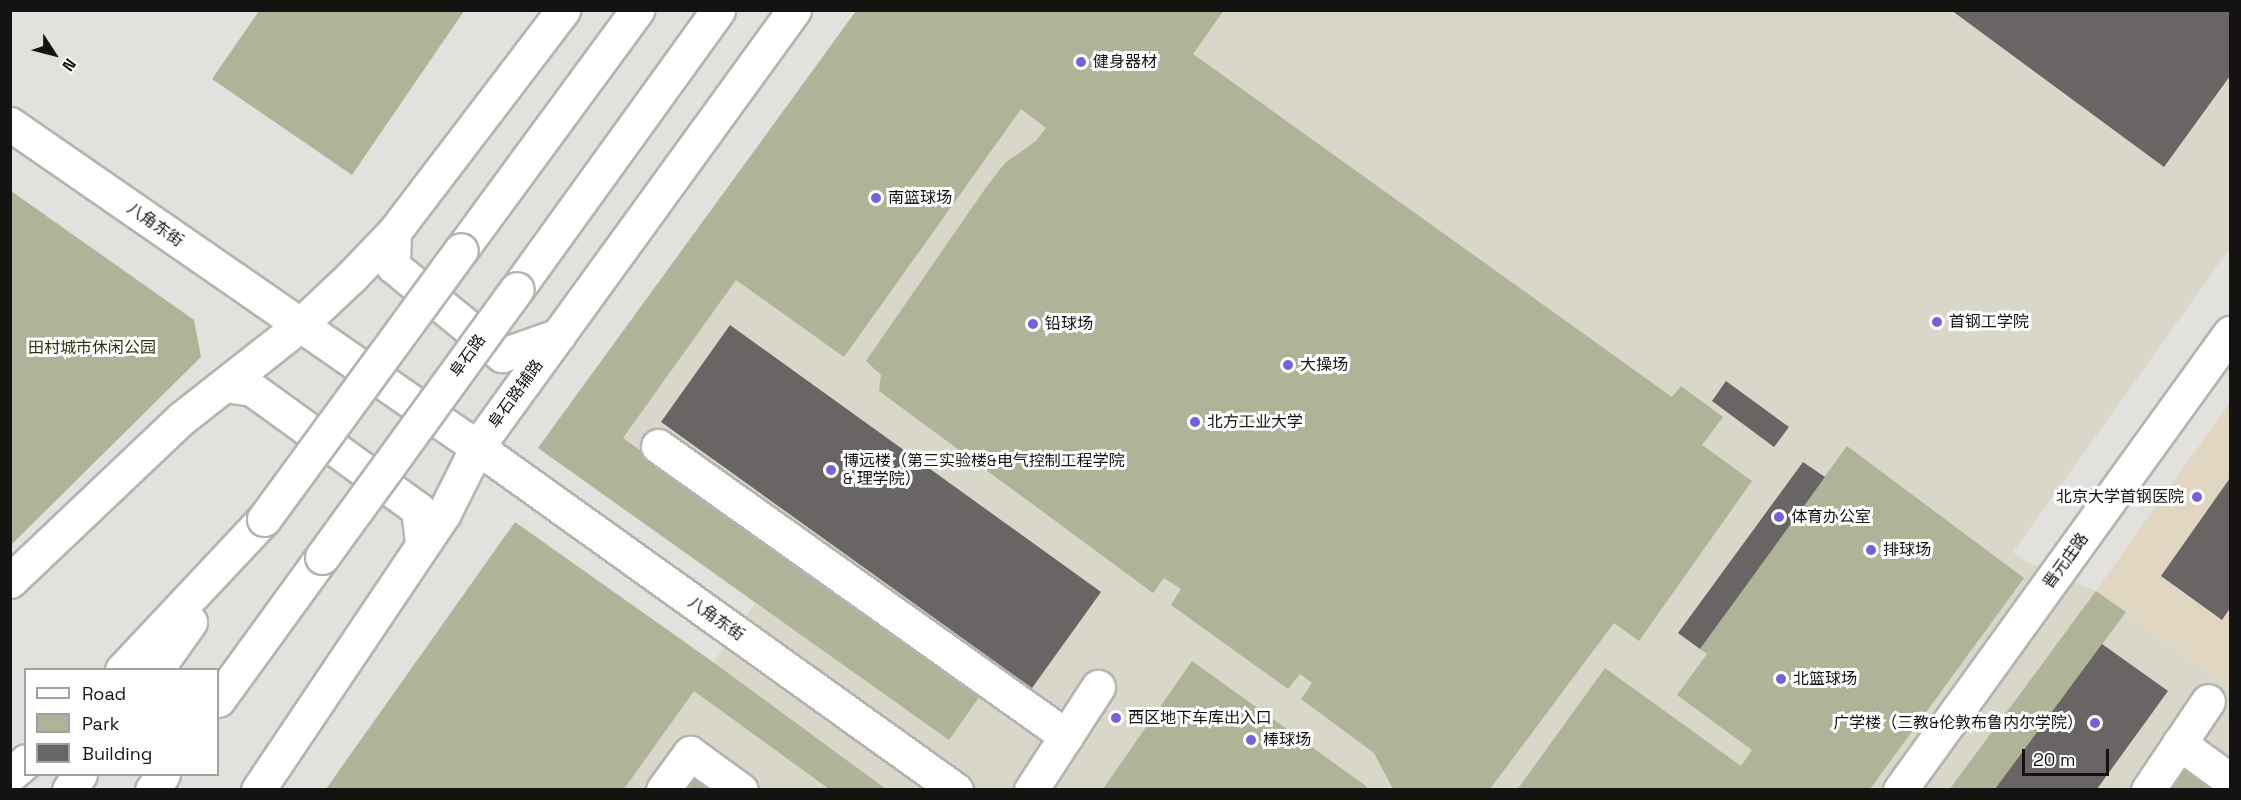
<!DOCTYPE html>
<meta charset="utf-8">
<style>
body{margin:0}
#map{position:relative;width:2241px;height:800px;overflow:hidden;background:#e2e1dd;font-family:"Space Grotesk","Noto Sans SC",sans-serif}
div>[style]{position:absolute}
.built>*{inset:0;background:#d9d6ca}
.medical>*{inset:0;background:#e0d6c2}
.green>*{inset:0;background:#afb498}
.building>*{inset:0;background:#696564}
.roads{filter:drop-shadow(2px 0 #b5b4b0) drop-shadow(-2px 0 #b5b4b0) drop-shadow(0 2px #b5b4b0) drop-shadow(0 -2px #b5b4b0)}
.street>*{height:33px;margin:-16.5px;padding:0 16.5px;transform-origin:16.5px;border-radius:16.5px;background:#fff}
.secondary>*{height:33px;margin:-16.5px;padding:0 16.5px;transform-origin:16.5px;border-radius:16.5px;background:#fff}
.highway>*{height:33px;margin:-16.5px;padding:0 16.5px;transform-origin:16.5px;border-radius:16.5px;background:#fff}
.bridges{filter:drop-shadow(2px 0 #b5b4b0) drop-shadow(-2px 0 #b5b4b0) drop-shadow(0 2px #b5b4b0) drop-shadow(0 -2px #b5b4b0)}
.highway-bridge>*{height:33px;margin:-16.5px;padding:0 16.5px;transform-origin:16.5px;border-radius:16.5px;background:#fff}
.dots>*{width:16px;height:16px;translate:-50% -50%;box-sizing:border-box;border:3px solid #fff;border-radius:50%}
span{translate:-50% -50%;white-space:nowrap;text-align:center;line-height:1.15;-webkit-text-stroke:6px #fff;paint-order:stroke}
.poi-label{font-size:16px;color:#141312}
.left{translate:0 -50%;text-align:left}
.right{translate:-100% -50%;text-align:right}
.street-label{font-size:16px;color:#141312}
.park-label{font-size:16px;color:#2e320b}
.frame{position:absolute;inset:0;border:12px solid #141312;pointer-events:none}
.legend{position:absolute;left:24px;top:668px;width:195px;height:108px;box-sizing:border-box;background:#fff;border:2px solid #a1a1a0;margin:0;padding:8px 10px;list-style:none;font-size:18px;color:#141312}
.legend li{display:flex;align-items:center;gap:12px;height:30px}
.legend b{width:30px;border:2px solid #a1a1a0}
.north{position:absolute;left:24px;top:24px;width:60px;height:60px;-webkit-text-stroke:4px #fff;paint-order:stroke;rotate:126deg;font-size:16px;font-weight:700;line-height:24px;text-align:center;color:#141312}
.north::after{content:'';display:block;margin:auto;width:21px;height:27px;background:#141312;clip-path:polygon(50% 0,100% 100%,50% 72%,0 100%)}
.scale{position:absolute;left:2022px;top:749px;width:87px;height:27px;box-sizing:border-box;border:3px solid #141312;border-top:0;padding-left:8px;font-size:18px;line-height:21px;white-space:nowrap;color:#141312;-webkit-text-stroke:4px #fff;paint-order:stroke}
</style>
<div id="map">
<div class="built">
<div style="clip-path:polygon(856px 11px,2230px 11px,2230px 248px,2013px 552px,2026px 562px,2096px 591px,2230px 688px,2230px 789px,624px 789px,755px 603px,538px 448px)"></div>
</div>
<div class="medical">
<div style="clip-path:polygon(2230px 402px,2230px 688px,2096px 591px)"></div>
</div>
<div class="green">
<div style="clip-path:polygon(1224px 10px,1193px 54px,1672px 397px,1681px 386px,1723px 417px,1702px 445px,1752px 481px,1639px 641px,1614px 623px,1490px 789px,1393px 789px,1374px 753px,1301px 699px,1312px 683px,1300px 674px,1288px 689px,1171px 605px,1181px 589px,1164px 578px,1153px 593px,879px 391px,881px 375px,866px 361px,987px 186px,1005px 163px,1036px 141px,1046px 128px,1021px 109px,844px 357px,736px 280px,623px 438px,980px 696px,949px 740px,538px 448px,856px 11px)"></div>
<div style="clip-path:polygon(259px 11px,259px 10px,464px 11px,352px 175px,212px 79px)"></div>
<div style="clip-path:polygon(11px 191px,194px 320px,201px 357px,11px 545px)"></div>
<div style="clip-path:polygon(1847px 446px,2024px 578px,1870px 789px,1517px 790px,1605px 668px,1741px 766px,1752px 750px,1677px 695px,1707px 654px,1700px 649px)"></div>
<div style="clip-path:polygon(515px 522px,713px 662px,886px 789px,829px 789px,694px 691px,624px 789px,326px 789px)"></div>
<div style="clip-path:polygon(2096px 591px,2126px 612px,1995px 789px,1949px 790px)"></div>
<div style="clip-path:polygon(1192px 661px,1366px 786px,1368px 789px,1103px 789px)"></div>
<div style="clip-path:polygon(2183px 755px,2229px 790px,2160px 790px)"></div>
<div style="clip-path:polygon(693px 769px,723px 790px,679px 790px)"></div>
</div>
<div class="building">
<div style="clip-path:polygon(1951px 10px,2230px 10px,2230px 76px,2164px 167px)"></div>
<div style="clip-path:polygon(730px 325px,1101px 592px,1032px 688px,661px 422px)"></div>
<div style="clip-path:polygon(1726px 381px,1789px 427px,1774px 447px,1712px 401px)"></div>
<div style="clip-path:polygon(1803px 462px,1825px 477px,1700px 649px,1678px 633px)"></div>
<div style="clip-path:polygon(2230px 478px,2230px 608px,2222px 620px,2161px 576px)"></div>
<div style="clip-path:polygon(2102px 644px,2168px 691px,2097px 789px,1995px 789px)"></div>
</div>
<div class="roads">
<div class="street">
<div style="left:658px;top:446px;width:501px;rotate:35.4deg"></div>
<div style="left:2179px;top:743px;width:63px;rotate:36deg"></div>
<div style="left:663px;top:790px;width:46px;rotate:-53.9deg"></div>
<div style="left:690px;top:753px;width:63px;rotate:36deg"></div>
<div style="left:1031px;top:790px;width:123px;rotate:-57deg"></div>
<div style="left:2148px;top:790px;width:107px;rotate:-56deg"></div>
</div>
<div class="secondary">
<div style="left:10px;top:124px;width:568px;rotate:34.67deg"></div>
<div style="left:477px;top:447px;width:589px;rotate:35.61deg"></div>
<div style="left:394px;top:232px;width:34px;rotate:92deg"></div>
<div style="left:393px;top:266px;width:141px;rotate:39.2deg"></div>
<div style="left:502px;top:355px;width:60px;rotate:-19.3deg"></div>
<div style="left:226px;top:385px;width:26px;rotate:9deg"></div>
<div style="left:252px;top:389px;width:205px;rotate:35.9deg"></div>
<div style="left:418px;top:509px;width:35px;rotate:83deg"></div>
<div style="left:10px;top:581px;width:237px;rotate:-43.5deg"></div>
<div style="left:182px;top:418px;width:149px;rotate:-38.2deg"></div>
<div style="left:299px;top:326px;width:71px;rotate:-43.3deg"></div>
<div style="left:351px;top:277px;width:62px;rotate:-46.3deg"></div>
<div style="left:394px;top:232px;width:279px;rotate:-52.7deg"></div>
<div style="left:258px;top:790px;width:334px;rotate:-56.1deg"></div>
<div style="left:444px;top:513px;width:74px;rotate:-63.4deg"></div>
<div style="left:477px;top:447px;width:540px;rotate:-54.04deg"></div>
<div style="left:1900px;top:790px;width:564px;rotate:-54.17deg"></div>
</div>
<div class="highway">
<div style="left:461px;top:250px;width:298px;rotate:-53.7deg"></div>
<div style="left:517px;top:289px;width:344px;rotate:-54.2deg"></div>
<div style="left:122px;top:670px;width:207px;rotate:-46.8deg"></div>
<div style="left:156px;top:670px;width:59px;rotate:-54.7deg"></div>
<div style="left:218px;top:700px;width:177px;rotate:-54deg"></div>
<div style="left:10px;top:775px;width:21px;rotate:-41deg"></div>
<div style="left:69px;top:790px;width:19px;rotate:-55deg"></div>
<div style="left:152px;top:790px;width:19px;rotate:-55deg"></div>
</div>
</div>
<div class="bridges">
<div class="highway-bridge">
<div style="left:264px;top:519px;width:333px;rotate:-53.8deg"></div>
<div style="left:322px;top:557px;width:331px;rotate:-54deg"></div>
</div>
</div>
<div class="dots">
<div style="left:1081px;top:62px;background:#785fda"></div>
<div style="left:876px;top:198px;background:#785fda"></div>
<div style="left:1937px;top:322px;background:#785fda"></div>
<div style="left:1033px;top:324px;background:#785fda"></div>
<div style="left:1288px;top:365px;background:#785fda"></div>
<div style="left:1195px;top:422px;background:#785fda"></div>
<div style="left:831px;top:470px;background:#785fda"></div>
<div style="left:2197px;top:497px;background:#785fda"></div>
<div style="left:1779px;top:517px;background:#785fda"></div>
<div style="left:1871px;top:550px;background:#785fda"></div>
<div style="left:1781px;top:679px;background:#785fda"></div>
<div style="left:1116px;top:718px;background:#785fda"></div>
<div style="left:2095px;top:723px;background:#785fda"></div>
<div style="left:1251px;top:740px;background:#785fda"></div>
</div>
<div class="poi-label">
<span class="left" style="left:1093px;top:62px">健身器材</span>
<span class="left" style="left:888px;top:198px">南篮球场</span>
<span class="left" style="left:1949px;top:322px">首钢工学院</span>
<span class="left" style="left:1045px;top:324px">铅球场</span>
<span class="left" style="left:1300px;top:365px">大操场</span>
<span class="left" style="left:1207px;top:422px">北方工业大学</span>
<span class="left" style="left:843px;top:470px">博远楼（第三实验楼&amp;电气控制工程学院<br>&amp; 理学院）</span>
<span class="right" style="left:2184px;top:497px">北京大学首钢医院</span>
<span class="left" style="left:1791px;top:517px">体育办公室</span>
<span class="left" style="left:1883px;top:550px">排球场</span>
<span class="left" style="left:1793px;top:679px">北篮球场</span>
<span class="left" style="left:1128px;top:718px">西区地下车库出入口</span>
<span class="right" style="left:2083px;top:723px">广学楼（三教&amp;伦敦布鲁内尔学院）</span>
<span class="left" style="left:1263px;top:740px">棒球场</span>
</div>
<div class="street-label">
<span style="left:155px;top:225px;rotate:35deg">八角东街</span>
<span style="left:468px;top:356px;rotate:-54deg">阜石路</span>
<span style="left:516px;top:394px;rotate:-54deg">阜石路辅路</span>
<span style="left:2066px;top:561px;rotate:-54deg">晋元庄路</span>
<span style="left:716px;top:619px;rotate:35deg">八角东街</span>
</div>
<div class="park-label">
<span style="left:92px;top:348px">田村城市休闲公园</span>
</div>
<div class="frame"></div>
<ul class="legend">
<li><b style="height:8px;background:#fff"></b>Road</li>
<li><b style="height:16px;background:#afb498"></b>Park</li>
<li><b style="height:16px;background:#696564"></b>Building</li>
</ul>
<div class="north">N</div>
<div class="scale">20 m</div>
</div>
